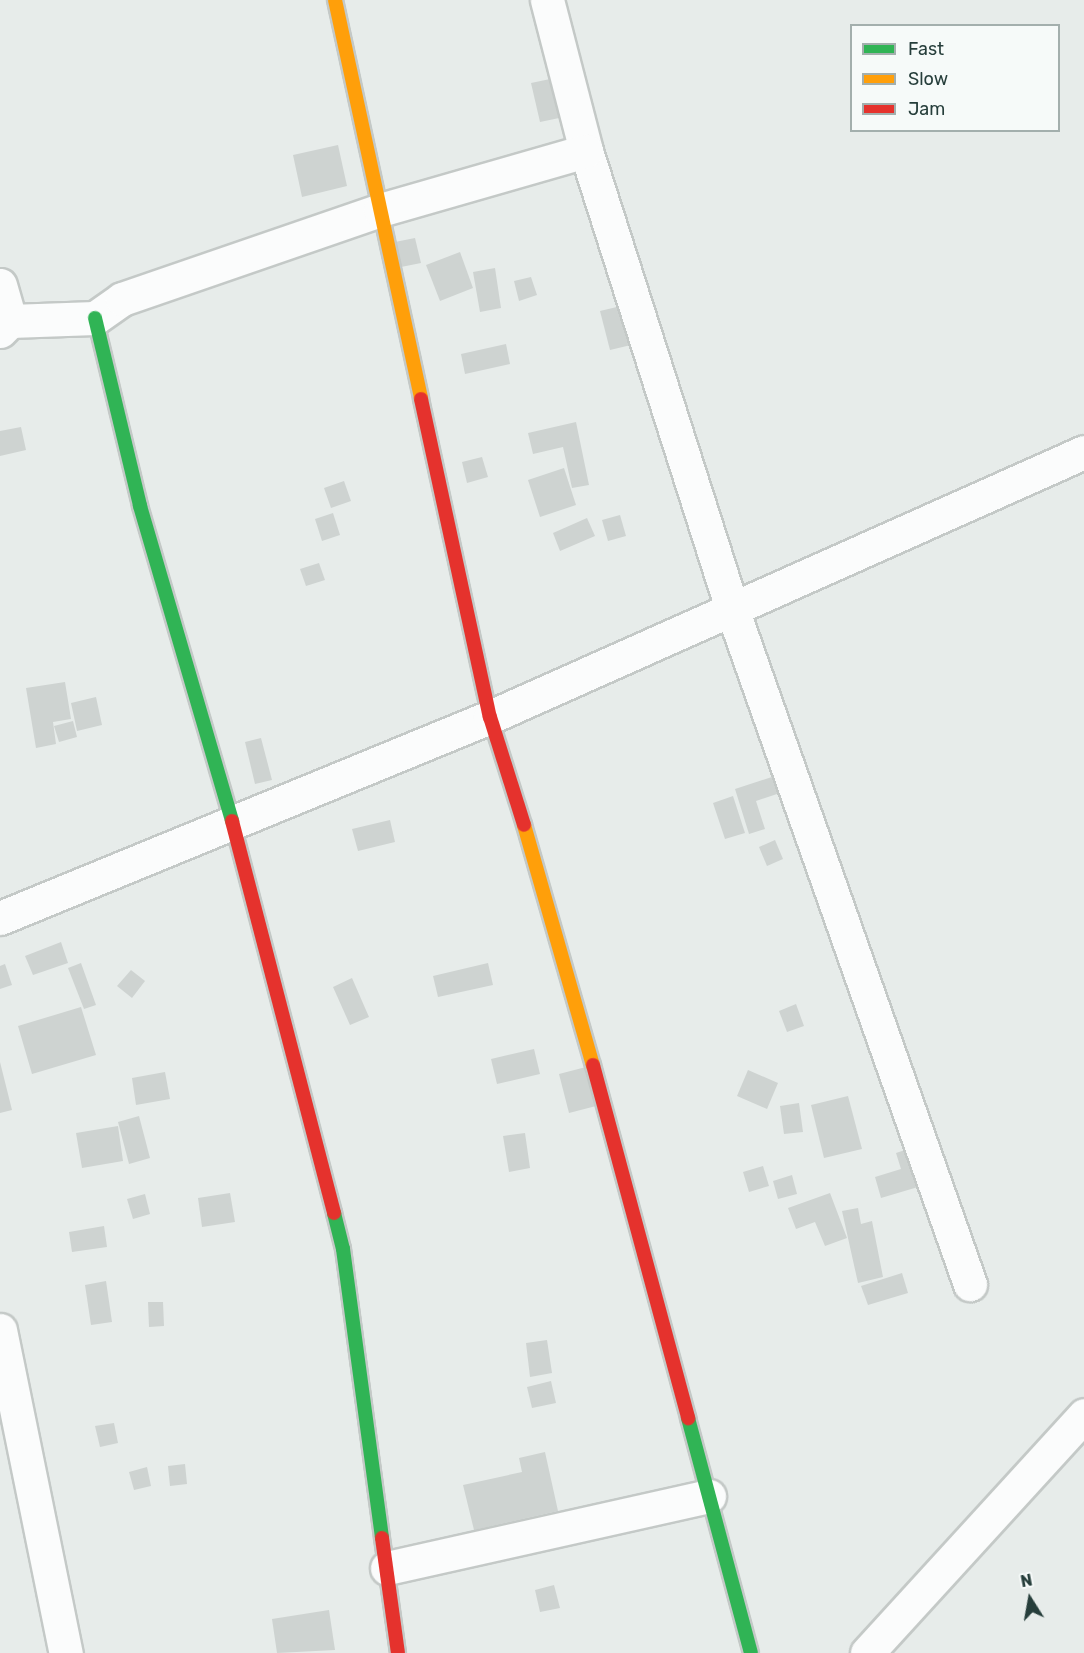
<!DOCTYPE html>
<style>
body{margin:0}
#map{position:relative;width:1084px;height:1653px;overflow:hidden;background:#e7ecea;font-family:Rubik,sans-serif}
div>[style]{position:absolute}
.building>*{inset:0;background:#ced3d1}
.roads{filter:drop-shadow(2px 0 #c4c9c7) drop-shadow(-2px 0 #c4c9c7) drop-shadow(0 2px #c4c9c7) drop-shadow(0 -2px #c4c9c7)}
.street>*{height:33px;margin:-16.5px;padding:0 16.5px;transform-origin:16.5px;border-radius:16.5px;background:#fbfcfc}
.fast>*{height:14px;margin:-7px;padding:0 7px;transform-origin:7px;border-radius:7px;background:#30b455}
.slow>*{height:14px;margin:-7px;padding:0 7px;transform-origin:7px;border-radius:7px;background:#ff9f0a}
.jam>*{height:14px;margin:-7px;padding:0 7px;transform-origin:7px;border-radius:7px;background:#e5322d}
span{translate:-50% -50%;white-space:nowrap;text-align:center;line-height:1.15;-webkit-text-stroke:6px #f6faf9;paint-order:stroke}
.legend{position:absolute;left:850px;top:24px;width:210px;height:108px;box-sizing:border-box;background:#f6faf9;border:2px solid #a3afad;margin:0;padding:8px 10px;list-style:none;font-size:18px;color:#263e3b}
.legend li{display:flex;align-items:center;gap:12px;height:30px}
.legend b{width:30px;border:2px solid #a3afad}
.north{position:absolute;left:1000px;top:1569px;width:60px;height:60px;-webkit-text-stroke:4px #f6faf9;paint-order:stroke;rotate:349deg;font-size:16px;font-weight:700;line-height:24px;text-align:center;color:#263e3b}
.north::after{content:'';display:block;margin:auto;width:21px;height:27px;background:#263e3b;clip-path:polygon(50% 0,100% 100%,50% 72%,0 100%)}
</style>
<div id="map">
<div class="building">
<div style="clip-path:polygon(555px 78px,564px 117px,540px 122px,531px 83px)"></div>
<div style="clip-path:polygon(338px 145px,347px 186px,302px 197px,293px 155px)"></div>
<div style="clip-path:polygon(415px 238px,421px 263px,401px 267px,395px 242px)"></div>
<div style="clip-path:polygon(460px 252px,473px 288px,440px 301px,426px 265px)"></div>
<div style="clip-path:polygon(495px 268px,501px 308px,480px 312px,473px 272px)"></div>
<div style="clip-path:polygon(531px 277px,537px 295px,519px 301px,514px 281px)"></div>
<div style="clip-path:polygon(621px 306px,631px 345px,610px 350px,600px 311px)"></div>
<div style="clip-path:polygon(506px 344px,510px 364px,465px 374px,461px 354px)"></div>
<div style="clip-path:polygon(576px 422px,589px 485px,572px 488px,563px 447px,533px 454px,528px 433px)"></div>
<div style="clip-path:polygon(21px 427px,26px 450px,0 456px,0 431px)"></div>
<div style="clip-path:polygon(482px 457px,488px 477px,467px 483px,462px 462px)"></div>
<div style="clip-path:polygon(564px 468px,576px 505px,540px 517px,528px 480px)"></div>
<div style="clip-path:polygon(344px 481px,351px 501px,331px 508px,324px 488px)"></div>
<div style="clip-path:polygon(333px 513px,340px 535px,322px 541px,315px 519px)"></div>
<div style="clip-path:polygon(620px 515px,626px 536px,608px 541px,602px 520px)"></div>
<div style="clip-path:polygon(587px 518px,595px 536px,560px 551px,553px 533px)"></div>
<div style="clip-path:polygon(319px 563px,325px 580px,306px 586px,300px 569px)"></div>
<div style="clip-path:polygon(65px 682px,71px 719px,53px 722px,56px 744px,36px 748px,26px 688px)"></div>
<div style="clip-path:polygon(96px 697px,102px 725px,77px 731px,71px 703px)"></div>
<div style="clip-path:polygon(73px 721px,77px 737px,59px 742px,54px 726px)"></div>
<div style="clip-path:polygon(261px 738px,272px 780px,255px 784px,245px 742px)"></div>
<div style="clip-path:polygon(781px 774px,786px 791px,756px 801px,765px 829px,749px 834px,735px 789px)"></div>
<div style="clip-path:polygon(733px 796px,745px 833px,725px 839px,713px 803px)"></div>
<div style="clip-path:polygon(390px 820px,395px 842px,358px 851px,352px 829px)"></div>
<div style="clip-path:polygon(775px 840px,783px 859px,767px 866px,759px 847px)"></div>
<div style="clip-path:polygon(61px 942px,68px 963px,33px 975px,25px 956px)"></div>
<div style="clip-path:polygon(81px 963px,96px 1005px,84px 1009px,68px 968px)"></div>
<div style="clip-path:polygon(488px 963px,493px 985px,438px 997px,433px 976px)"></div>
<div style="clip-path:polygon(5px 964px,12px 985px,0 989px,0 966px)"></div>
<div style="clip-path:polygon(131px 970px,145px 981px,132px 998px,117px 986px)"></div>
<div style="clip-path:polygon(352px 978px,369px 1017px,350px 1025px,333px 987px)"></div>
<div style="clip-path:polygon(796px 1004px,804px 1026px,787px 1032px,779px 1011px)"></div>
<div style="clip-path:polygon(81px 1007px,96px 1055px,32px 1074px,18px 1026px)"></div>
<div style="clip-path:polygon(534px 1049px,540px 1074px,497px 1084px,491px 1059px)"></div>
<div style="clip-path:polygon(0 1062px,12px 1110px,0 1113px)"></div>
<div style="clip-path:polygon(586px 1067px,596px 1106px,569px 1113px,559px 1074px)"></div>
<div style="clip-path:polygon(748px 1070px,778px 1083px,767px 1109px,737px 1096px)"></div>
<div style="clip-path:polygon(165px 1072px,170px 1099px,136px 1105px,132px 1078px)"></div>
<div style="clip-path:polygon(848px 1096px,862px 1149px,824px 1158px,811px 1105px)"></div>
<div style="clip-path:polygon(799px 1103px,803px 1132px,784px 1134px,780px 1106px)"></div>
<div style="clip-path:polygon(139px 1116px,150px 1158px,129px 1164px,118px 1122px)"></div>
<div style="clip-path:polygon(118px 1126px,123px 1161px,82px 1168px,76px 1133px)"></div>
<div style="clip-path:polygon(525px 1133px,530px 1168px,509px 1172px,503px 1136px)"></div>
<div style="clip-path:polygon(917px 1146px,928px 1184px,881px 1198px,875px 1177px,901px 1169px,896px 1153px)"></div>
<div style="clip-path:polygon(763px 1166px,769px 1186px,749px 1192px,743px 1172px)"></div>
<div style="clip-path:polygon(792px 1175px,797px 1194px,778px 1199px,773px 1181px)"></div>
<div style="clip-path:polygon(230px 1193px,235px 1222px,202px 1227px,198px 1198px)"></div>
<div style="clip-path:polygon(830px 1193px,847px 1238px,825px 1246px,815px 1222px,796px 1229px,788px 1208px)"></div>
<div style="clip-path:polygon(145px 1194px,150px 1214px,133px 1219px,127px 1199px)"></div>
<div style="clip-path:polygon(858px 1208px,861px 1224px,872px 1221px,883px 1277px,858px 1283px,842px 1211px)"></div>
<div style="clip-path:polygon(104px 1226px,107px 1247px,72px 1252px,69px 1232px)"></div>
<div style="clip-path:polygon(902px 1273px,908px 1293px,868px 1305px,861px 1286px)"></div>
<div style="clip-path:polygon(106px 1281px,112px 1322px,91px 1325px,85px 1285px)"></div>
<div style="clip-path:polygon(148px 1302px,163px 1302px,164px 1326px,149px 1327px)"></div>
<div style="clip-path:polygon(547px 1340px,552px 1373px,530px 1377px,526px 1343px)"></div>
<div style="clip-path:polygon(551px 1381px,556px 1403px,532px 1408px,527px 1387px)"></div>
<div style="clip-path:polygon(114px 1423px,118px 1443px,100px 1447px,95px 1426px)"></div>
<div style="clip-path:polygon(545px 1452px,558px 1511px,474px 1530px,463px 1485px,522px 1472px,519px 1458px)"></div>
<div style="clip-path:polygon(185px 1464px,187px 1484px,170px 1486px,168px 1466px)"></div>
<div style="clip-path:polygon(147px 1467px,151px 1486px,134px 1490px,129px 1472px)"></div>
<div style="clip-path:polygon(554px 1585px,560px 1608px,540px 1612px,535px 1590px)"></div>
<div style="clip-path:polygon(329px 1610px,335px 1650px,277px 1653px,272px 1619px)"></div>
</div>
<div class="roads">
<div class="street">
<div style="left:547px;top:0;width:156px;rotate:75.5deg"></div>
<div style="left:586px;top:151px;width:481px;rotate:72.3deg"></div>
<div style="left:732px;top:609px;width:716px;rotate:70.58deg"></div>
<div style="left:0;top:285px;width:37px;rotate:74deg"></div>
<div style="left:0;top:331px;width:14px;rotate:-45deg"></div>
<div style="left:10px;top:321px;width:85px;rotate:-2deg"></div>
<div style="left:95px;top:318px;width:33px;rotate:-35deg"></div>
<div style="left:122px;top:299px;width:273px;rotate:-19deg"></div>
<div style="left:380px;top:210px;width:214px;rotate:-16deg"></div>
<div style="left:0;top:918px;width:530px;rotate:-22.3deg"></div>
<div style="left:490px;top:717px;width:650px;rotate:-24.04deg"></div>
<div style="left:0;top:1330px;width:330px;rotate:78.5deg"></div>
<div style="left:387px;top:1568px;width:330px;rotate:-12.6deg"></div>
<div style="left:867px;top:1653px;width:322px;rotate:-47.6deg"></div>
</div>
<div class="fast">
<div style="left:95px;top:318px;width:193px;rotate:76.5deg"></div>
<div style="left:140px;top:506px;width:328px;rotate:73.7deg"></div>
<div style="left:334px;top:1213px;width:37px;rotate:76deg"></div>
<div style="left:343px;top:1249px;width:292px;rotate:82.3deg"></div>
<div style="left:688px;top:1418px;width:243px;rotate:75deg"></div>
</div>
<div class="slow">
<div style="left:335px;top:0;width:408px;rotate:77.8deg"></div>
<div style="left:524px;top:825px;width:250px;rotate:74deg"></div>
</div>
<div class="jam">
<div style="left:421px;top:399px;width:325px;rotate:77.8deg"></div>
<div style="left:490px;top:717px;width:113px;rotate:72.5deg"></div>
<div style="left:232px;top:821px;width:405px;rotate:75.4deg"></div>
<div style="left:593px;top:1065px;width:366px;rotate:74.9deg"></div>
<div style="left:382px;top:1538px;width:116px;rotate:82.1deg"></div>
</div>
</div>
<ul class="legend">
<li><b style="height:8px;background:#30b455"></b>Fast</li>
<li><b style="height:8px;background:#ff9f0a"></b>Slow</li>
<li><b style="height:8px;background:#e5322d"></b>Jam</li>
</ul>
<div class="north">N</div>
</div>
